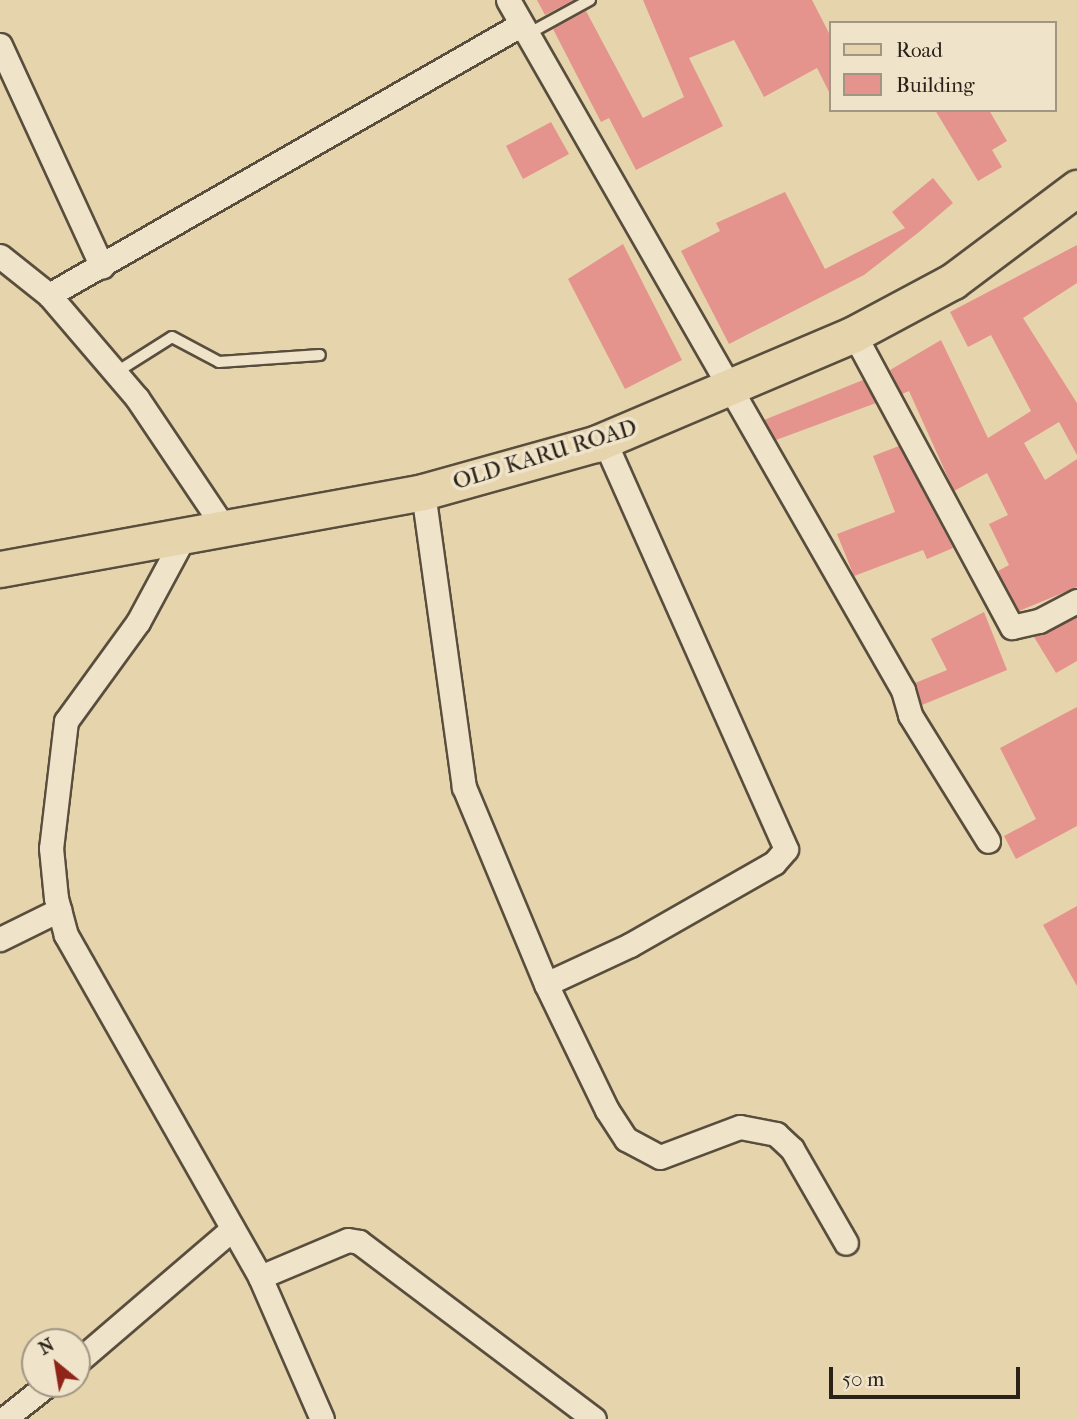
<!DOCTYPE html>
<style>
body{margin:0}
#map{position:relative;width:1077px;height:1419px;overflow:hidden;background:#e6d4ad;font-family:"IM FELL French Canon",serif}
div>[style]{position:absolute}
.building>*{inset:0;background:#e4948c}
.roads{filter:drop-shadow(2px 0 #594e3d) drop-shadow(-2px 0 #594e3d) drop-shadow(0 2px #594e3d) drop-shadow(0 -2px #594e3d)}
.lane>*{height:10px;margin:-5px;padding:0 5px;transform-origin:5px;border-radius:5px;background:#efe3ca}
.street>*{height:23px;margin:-11.5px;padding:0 11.5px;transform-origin:11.5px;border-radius:11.5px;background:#efe3ca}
.primary>*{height:35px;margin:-17.5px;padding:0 17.5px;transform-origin:17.5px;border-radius:17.5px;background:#e6d4ad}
span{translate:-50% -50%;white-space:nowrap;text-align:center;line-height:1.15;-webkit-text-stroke:7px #efe3ca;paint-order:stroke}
.street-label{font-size:23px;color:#2a2218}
.legend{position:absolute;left:829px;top:21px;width:228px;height:91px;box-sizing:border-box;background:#efe3ca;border:2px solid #a09683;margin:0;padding:9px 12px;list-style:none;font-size:21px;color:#2a2218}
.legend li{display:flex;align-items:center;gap:14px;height:35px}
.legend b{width:35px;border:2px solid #a09683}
.north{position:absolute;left:21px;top:1328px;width:70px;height:70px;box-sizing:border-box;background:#efe3ca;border:2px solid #a09683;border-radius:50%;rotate:330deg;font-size:19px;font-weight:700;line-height:28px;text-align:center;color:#2a2218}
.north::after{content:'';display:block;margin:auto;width:24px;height:32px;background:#8f2418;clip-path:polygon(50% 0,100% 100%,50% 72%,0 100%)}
.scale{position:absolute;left:829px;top:1367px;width:191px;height:32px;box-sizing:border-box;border:4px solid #2a2218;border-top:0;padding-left:9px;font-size:21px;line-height:24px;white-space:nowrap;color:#2a2218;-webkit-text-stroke:5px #efe3ca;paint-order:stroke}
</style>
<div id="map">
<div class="building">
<div style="clip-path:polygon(537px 0,574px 0,545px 15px)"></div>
<div style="clip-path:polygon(643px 0,812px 0,830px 35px,830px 94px,817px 68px,764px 97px,734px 40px,689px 58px,723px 126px,636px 170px,609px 118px,601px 122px,553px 29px,586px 11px,643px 118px,684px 97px)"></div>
<div style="clip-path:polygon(935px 110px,989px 110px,1007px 141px,992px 150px,1002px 167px,978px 181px)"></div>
<div style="clip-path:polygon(551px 122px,569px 154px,523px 179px,506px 146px)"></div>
<div style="clip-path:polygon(933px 178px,953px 203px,919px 232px,864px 275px,729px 344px,681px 251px,720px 231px,716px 223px,785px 192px,825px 269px,905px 228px,892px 212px)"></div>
<div style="clip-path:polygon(623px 244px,682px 360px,625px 389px,568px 279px)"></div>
<div style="clip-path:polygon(1077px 245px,1077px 283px,1023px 318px,1077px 403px,1077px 455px,1059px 422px,1024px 443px,1045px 480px,1077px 459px,1077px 587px,1019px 611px,998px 571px,1009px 565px,989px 524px,1008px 515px,987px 473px,954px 491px,909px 391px,902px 394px,890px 370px,941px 340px,988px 438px,1031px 411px,991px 335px,968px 347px,950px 312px)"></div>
<div style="clip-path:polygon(863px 380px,876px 403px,776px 440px,764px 420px)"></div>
<div style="clip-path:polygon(899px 446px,953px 548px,927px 559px,923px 550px,854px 576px,837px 534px,895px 512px,873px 456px)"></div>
<div style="clip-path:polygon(984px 612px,1007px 670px,922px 705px,915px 683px,947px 670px,931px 639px)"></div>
<div style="clip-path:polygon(1077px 617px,1077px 661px,1056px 673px,1034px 637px)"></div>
<div style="clip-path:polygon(1077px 707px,1077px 826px,1016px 859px,1004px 836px,1036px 819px,1000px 748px)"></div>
<div style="clip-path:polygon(1077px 906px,1077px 986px,1043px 925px)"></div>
</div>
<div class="roads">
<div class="lane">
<div style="left:526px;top:35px;width:73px;rotate:-28.7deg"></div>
<div style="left:115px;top:373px;width:67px;rotate:-32.3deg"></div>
<div style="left:172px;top:337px;width:53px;rotate:28deg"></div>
<div style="left:219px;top:362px;width:101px;rotate:-4deg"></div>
</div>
<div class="street">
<div style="left:508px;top:0;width:795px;rotate:60.21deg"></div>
<div style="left:903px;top:690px;width:26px;rotate:74deg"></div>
<div style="left:910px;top:715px;width:148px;rotate:58.2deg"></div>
<div style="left:0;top:45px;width:244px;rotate:65.3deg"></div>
<div style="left:0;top:256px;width:63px;rotate:38.5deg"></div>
<div style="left:49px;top:295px;width:135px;rotate:49.5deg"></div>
<div style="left:137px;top:398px;width:154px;rotate:56.1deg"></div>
<div style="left:49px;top:295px;width:543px;rotate:-29.82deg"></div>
<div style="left:854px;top:334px;width:333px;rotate:61.7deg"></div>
<div style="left:1012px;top:627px;width:28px;rotate:-13deg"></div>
<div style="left:1039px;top:621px;width:43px;rotate:-27.8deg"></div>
<div style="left:423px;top:492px;width:298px;rotate:82.1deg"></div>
<div style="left:464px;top:787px;width:213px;rotate:67.4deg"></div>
<div style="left:546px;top:984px;width:140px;rotate:64.2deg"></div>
<div style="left:607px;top:1110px;width:35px;rotate:57deg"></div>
<div style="left:626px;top:1139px;width:38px;rotate:28deg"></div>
<div style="left:660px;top:1157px;width:85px;rotate:-20.6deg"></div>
<div style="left:740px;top:1127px;width:37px;rotate:11deg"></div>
<div style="left:776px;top:1134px;width:22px;rotate:43deg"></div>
<div style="left:792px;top:1149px;width:108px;rotate:60.1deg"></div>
<div style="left:187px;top:531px;width:103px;rotate:118.3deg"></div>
<div style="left:138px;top:622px;width:122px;rotate:126deg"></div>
<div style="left:66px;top:721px;width:128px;rotate:96.7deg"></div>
<div style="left:51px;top:848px;width:50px;rotate:84.3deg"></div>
<div style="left:56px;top:898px;width:38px;rotate:75deg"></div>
<div style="left:66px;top:935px;width:393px;rotate:60.4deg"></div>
<div style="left:260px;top:1277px;width:155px;rotate:66.4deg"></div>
<div style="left:0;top:939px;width:66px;rotate:-26.2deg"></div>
<div style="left:546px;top:984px;width:93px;rotate:-24.9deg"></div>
<div style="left:630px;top:945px;width:166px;rotate:-29.7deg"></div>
<div style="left:774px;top:863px;width:18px;rotate:-49deg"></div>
<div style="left:786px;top:849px;width:447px;rotate:-114deg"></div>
<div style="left:260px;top:1277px;width:95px;rotate:-22.8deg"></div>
<div style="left:348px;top:1240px;width:11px;rotate:10deg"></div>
<div style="left:359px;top:1242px;width:294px;rotate:37deg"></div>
<div style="left:77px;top:1362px;width:201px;rotate:-40.6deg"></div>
<div style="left:4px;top:1419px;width:56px;rotate:-38.5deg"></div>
</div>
<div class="primary">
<div style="left:0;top:569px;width:430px;rotate:-10.3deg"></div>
<div style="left:423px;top:492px;width:179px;rotate:-15.6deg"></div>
<div style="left:595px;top:444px;width:281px;rotate:-23deg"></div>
<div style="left:854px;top:334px;width:112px;rotate:-28.2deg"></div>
<div style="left:953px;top:281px;width:155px;rotate:-36.9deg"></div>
</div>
</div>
<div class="street-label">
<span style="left:545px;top:455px;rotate:-17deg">OLD KARU ROAD</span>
</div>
<ul class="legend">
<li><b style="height:9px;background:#e6d4ad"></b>Road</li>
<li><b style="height:19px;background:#e4948c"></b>Building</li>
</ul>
<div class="north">N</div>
<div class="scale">50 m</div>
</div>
